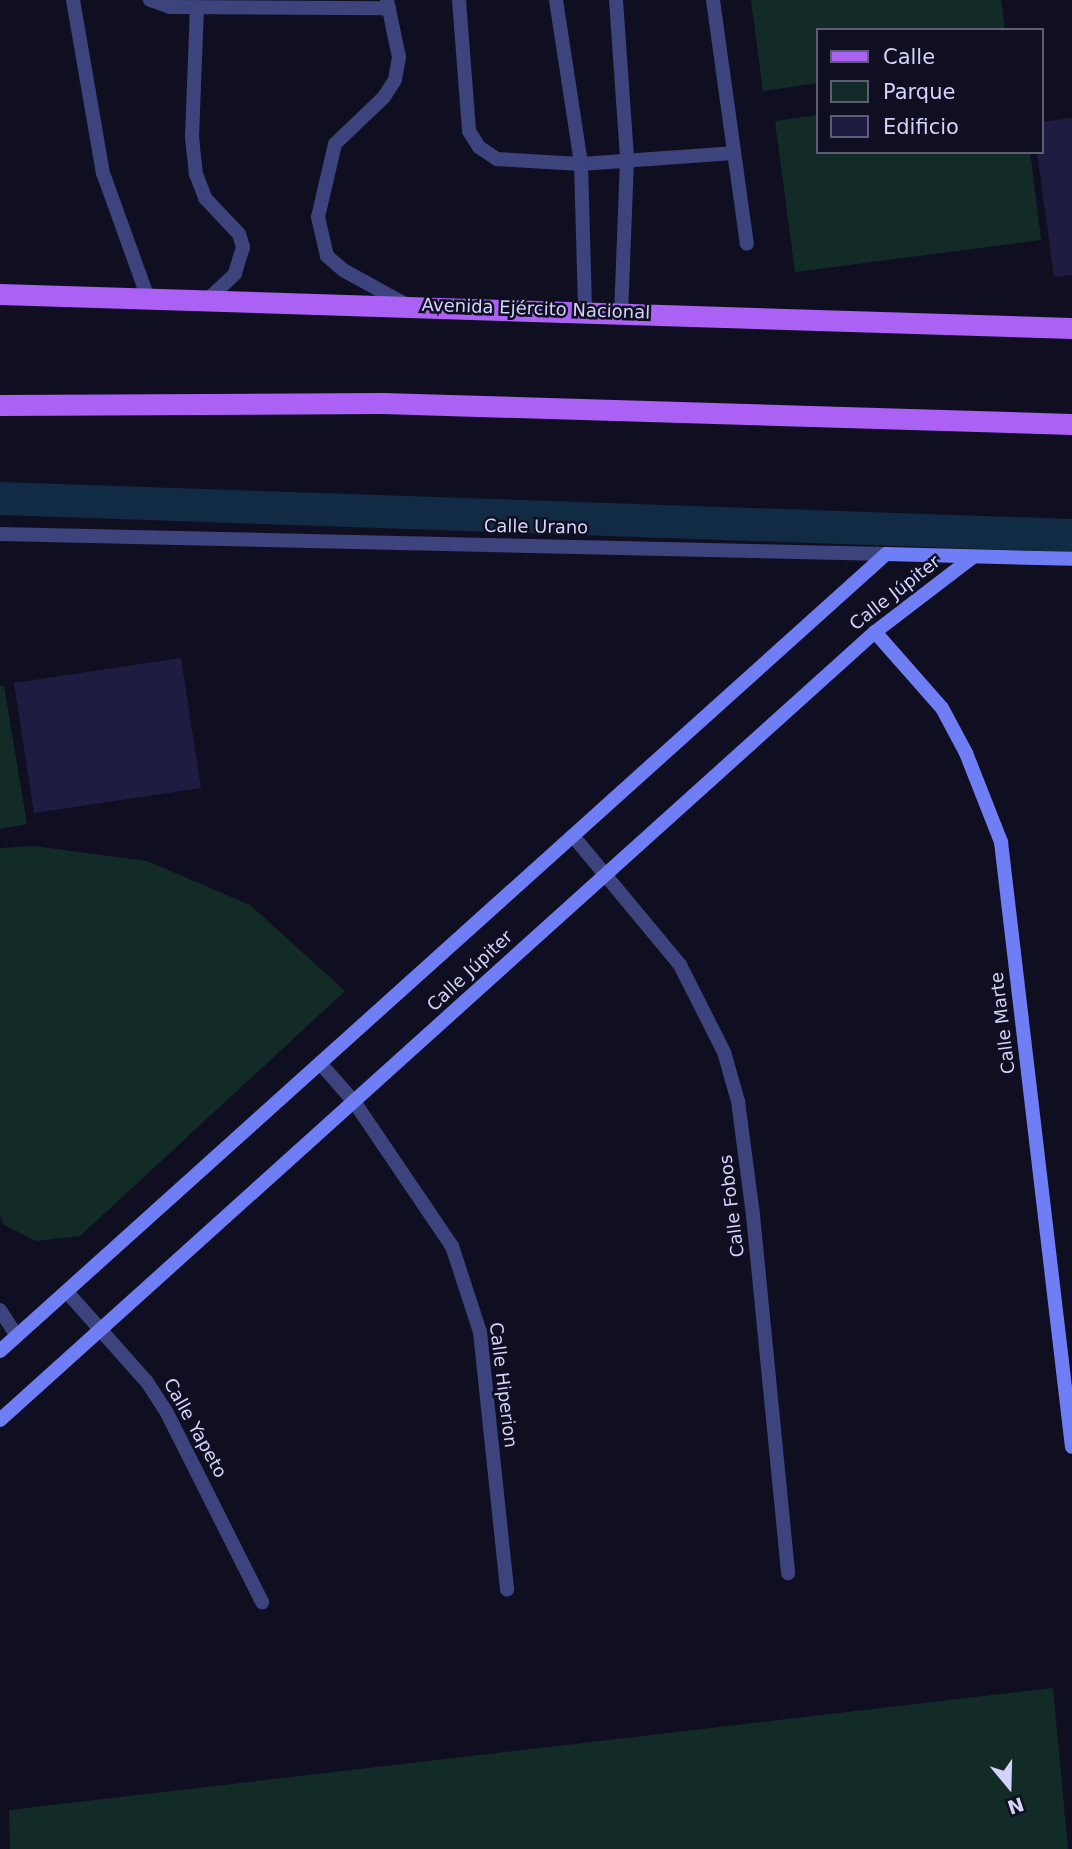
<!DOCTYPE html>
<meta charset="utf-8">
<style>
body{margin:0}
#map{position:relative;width:1072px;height:1849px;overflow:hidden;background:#100f21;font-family:"DejaVu Sans",sans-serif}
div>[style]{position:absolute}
.green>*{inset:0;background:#132b27}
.canal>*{height:33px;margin:-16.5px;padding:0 16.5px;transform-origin:16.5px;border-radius:16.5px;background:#112b44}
.building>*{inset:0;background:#1f1c41}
.lane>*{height:14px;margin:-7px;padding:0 7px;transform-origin:7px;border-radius:7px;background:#3d437d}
.street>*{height:14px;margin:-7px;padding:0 7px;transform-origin:7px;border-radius:7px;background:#3d437d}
.secondary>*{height:14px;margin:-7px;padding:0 7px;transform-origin:7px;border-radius:7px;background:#707ef5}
.primary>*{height:21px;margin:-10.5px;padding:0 10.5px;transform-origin:10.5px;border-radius:10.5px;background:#aa61f4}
span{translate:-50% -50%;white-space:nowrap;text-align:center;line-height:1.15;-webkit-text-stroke:5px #100f21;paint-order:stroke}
.street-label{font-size:18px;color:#d3d3fc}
.legend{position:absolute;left:816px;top:28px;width:228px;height:126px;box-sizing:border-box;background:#100f21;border:2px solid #5e5d79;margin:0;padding:9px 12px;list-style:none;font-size:21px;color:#d3d3fc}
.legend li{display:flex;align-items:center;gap:14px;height:35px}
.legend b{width:35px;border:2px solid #5e5d79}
.north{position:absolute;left:974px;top:1751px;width:70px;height:70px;-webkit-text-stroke:5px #100f21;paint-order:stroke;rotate:161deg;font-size:19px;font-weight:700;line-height:28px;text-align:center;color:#d3d3fc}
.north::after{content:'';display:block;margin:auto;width:24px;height:32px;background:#d3d3fc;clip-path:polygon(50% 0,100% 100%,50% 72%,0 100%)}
</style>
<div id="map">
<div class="green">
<div style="clip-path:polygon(751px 0,1001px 0,1005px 30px,818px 30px,818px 83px,763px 91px)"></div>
<div style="clip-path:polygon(818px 115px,818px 152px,1030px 152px,1041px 240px,795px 272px,775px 121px)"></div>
<div style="clip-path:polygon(0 686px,4px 686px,27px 824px,0 829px)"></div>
<div style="clip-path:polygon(34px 846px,147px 861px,250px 905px,345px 991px,80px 1236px,36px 1241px,3px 1224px,0 1214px,0 848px)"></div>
<div style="clip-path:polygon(1053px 1688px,1068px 1849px,10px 1849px,9px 1810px)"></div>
</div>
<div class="canal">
<div style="left:0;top:498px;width:1073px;rotate:1.98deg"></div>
</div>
<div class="building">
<div style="clip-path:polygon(1072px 118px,1072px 275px,1054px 277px,1037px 152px,1042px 152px,1042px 122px)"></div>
<div style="clip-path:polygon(181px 658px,201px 788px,34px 813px,14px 683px)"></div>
</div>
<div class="lane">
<div style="left:73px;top:0;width:176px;rotate:80.2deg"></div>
<div style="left:103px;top:173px;width:133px;rotate:70.2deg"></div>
<div style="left:150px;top:0;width:21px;rotate:19deg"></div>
<div style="left:170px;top:7px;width:219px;rotate:0.3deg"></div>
<div style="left:387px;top:0;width:58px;rotate:78.1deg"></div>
<div style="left:399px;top:57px;width:23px;rotate:100deg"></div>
<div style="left:395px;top:80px;width:20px;rotate:123deg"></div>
<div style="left:384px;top:97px;width:68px;rotate:136.2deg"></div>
<div style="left:335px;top:144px;width:75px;rotate:103.1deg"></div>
<div style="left:318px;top:217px;width:40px;rotate:77deg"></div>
<div style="left:327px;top:256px;width:21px;rotate:41deg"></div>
<div style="left:343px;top:270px;width:73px;rotate:28.7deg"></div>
<div style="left:459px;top:0;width:131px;rotate:85.6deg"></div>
<div style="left:469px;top:131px;width:19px;rotate:58deg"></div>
<div style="left:479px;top:147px;width:22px;rotate:34deg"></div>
<div style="left:497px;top:159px;width:84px;rotate:3.4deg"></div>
<div style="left:581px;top:164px;width:152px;rotate:-4.1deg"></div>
<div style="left:556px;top:0;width:166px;rotate:81.3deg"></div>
<div style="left:581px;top:164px;width:147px;rotate:88.4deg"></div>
<div style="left:616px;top:0;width:159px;rotate:86deg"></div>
<div style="left:627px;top:159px;width:153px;rotate:92.2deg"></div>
<div style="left:713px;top:0;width:246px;rotate:82.1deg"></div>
<div style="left:197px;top:7px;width:130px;rotate:92.2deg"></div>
<div style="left:192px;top:137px;width:37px;rotate:84deg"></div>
<div style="left:196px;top:174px;width:26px;rotate:69deg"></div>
<div style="left:205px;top:198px;width:50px;rotate:46.6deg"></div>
<div style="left:239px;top:234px;width:14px;rotate:73deg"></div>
<div style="left:243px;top:247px;width:28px;rotate:107deg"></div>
<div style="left:235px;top:274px;width:38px;rotate:137deg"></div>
</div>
<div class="street">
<div style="left:0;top:534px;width:886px;rotate:1.29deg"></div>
<div style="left:573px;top:836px;width:168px;rotate:50.3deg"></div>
<div style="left:680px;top:965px;width:97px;rotate:63.2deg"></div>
<div style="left:724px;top:1052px;width:51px;rotate:74.1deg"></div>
<div style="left:738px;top:1101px;width:115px;rotate:82.5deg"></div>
<div style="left:753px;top:1215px;width:360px;rotate:84.4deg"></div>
<div style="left:320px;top:1063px;width:53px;rotate:48.8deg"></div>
<div style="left:355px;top:1103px;width:173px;rotate:55.9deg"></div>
<div style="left:452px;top:1246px;width:90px;rotate:72deg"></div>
<div style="left:480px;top:1332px;width:259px;rotate:84deg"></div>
<div style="left:67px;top:1292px;width:120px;rotate:48.4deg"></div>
<div style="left:147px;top:1382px;width:37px;rotate:57deg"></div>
<div style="left:167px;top:1413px;width:212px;rotate:63.3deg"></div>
<div style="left:0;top:1310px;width:31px;rotate:57deg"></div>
</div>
<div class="secondary">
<div style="left:875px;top:632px;width:101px;rotate:48.6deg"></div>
<div style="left:942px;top:708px;width:51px;rotate:61.9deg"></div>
<div style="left:966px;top:753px;width:96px;rotate:68.5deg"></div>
<div style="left:1001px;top:842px;width:609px;rotate:83.31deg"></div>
<div style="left:0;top:1351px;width:1192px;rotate:-41.97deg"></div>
<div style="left:886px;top:554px;width:186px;rotate:1.5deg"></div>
<div style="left:0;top:1420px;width:1178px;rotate:-42.01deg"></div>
<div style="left:875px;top:632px;width:123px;rotate:-37.4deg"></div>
</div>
<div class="primary">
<div style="left:0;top:294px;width:1073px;rotate:1.82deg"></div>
<div style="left:0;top:405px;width:382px;rotate:-0.3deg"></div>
<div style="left:382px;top:403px;width:690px;rotate:1.74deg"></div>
</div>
<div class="street-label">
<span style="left:536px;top:309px;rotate:2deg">Avenida Ejército Nacional</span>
<span style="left:536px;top:527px;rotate:1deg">Calle Urano</span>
<span style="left:895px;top:593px;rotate:-38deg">Calle Júpiter</span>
<span style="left:470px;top:971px;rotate:-43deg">Calle Júpiter</span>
<span style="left:1003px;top:1023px;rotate:-97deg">Calle Marte</span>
<span style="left:732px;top:1206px;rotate:-97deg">Calle Fobos</span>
<span style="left:503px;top:1385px;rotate:83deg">Calle Hiperion</span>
<span style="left:195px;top:1428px;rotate:61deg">Calle Yapeto</span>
</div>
<ul class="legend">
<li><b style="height:9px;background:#aa61f4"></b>Calle</li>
<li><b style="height:19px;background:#132b27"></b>Parque</li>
<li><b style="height:19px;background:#1f1c41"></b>Edificio</li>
</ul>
<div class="north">N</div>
</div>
